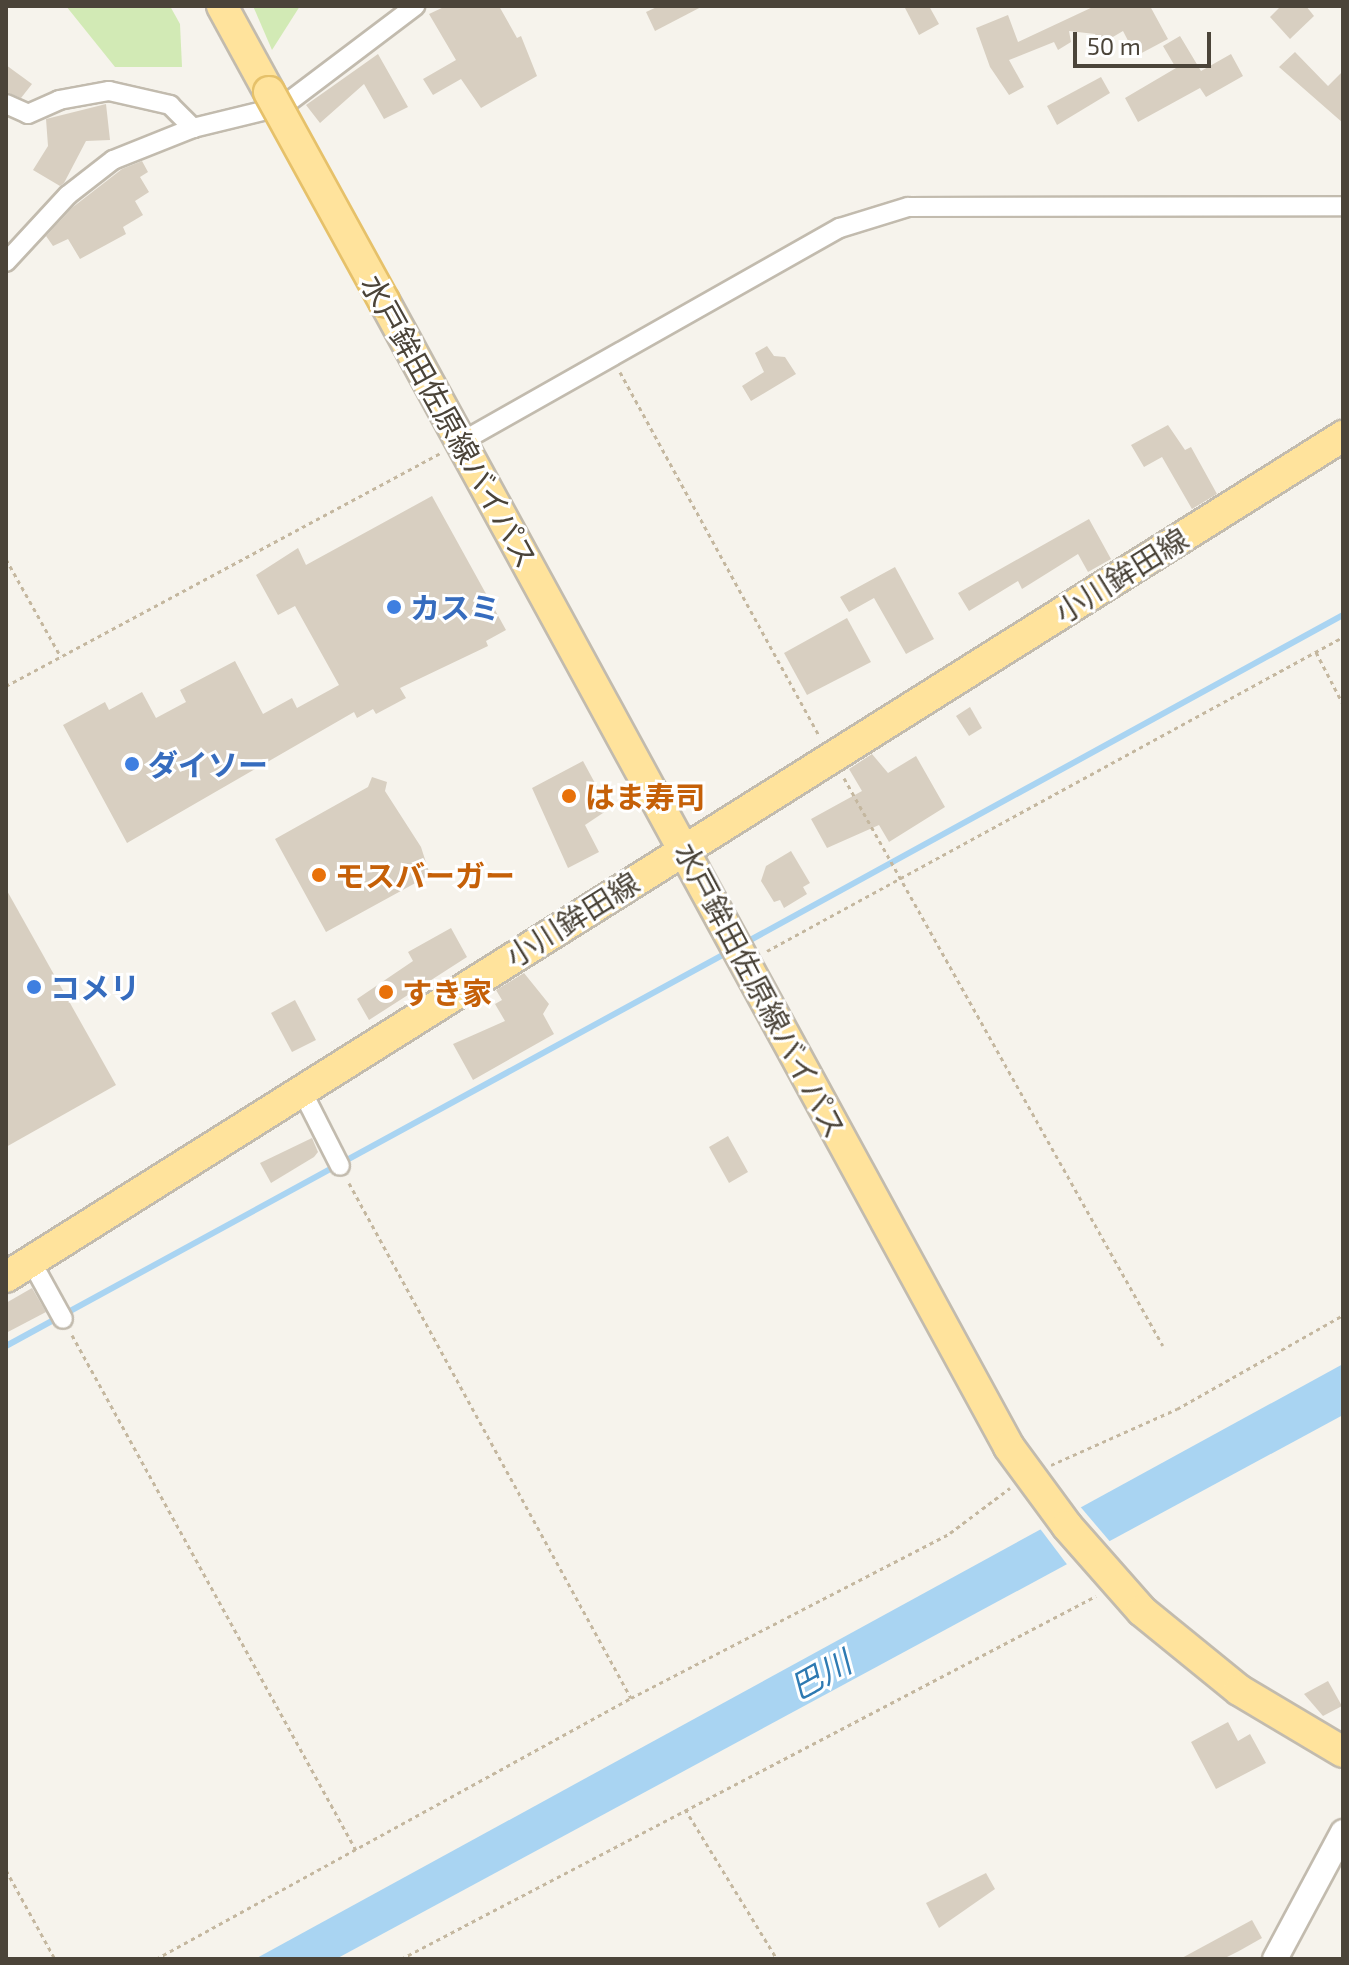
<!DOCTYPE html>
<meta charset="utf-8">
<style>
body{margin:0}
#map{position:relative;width:1349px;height:1965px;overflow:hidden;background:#f6f3ec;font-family:"Exo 2","Noto Sans JP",sans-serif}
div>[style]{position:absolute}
.green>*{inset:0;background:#d2eab5}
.water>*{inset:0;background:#a9d4f2}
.pier>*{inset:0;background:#f6f3ec}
.stream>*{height:6px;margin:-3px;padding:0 3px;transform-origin:3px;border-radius:3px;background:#a9d4f2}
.building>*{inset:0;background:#d8cfc1}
.path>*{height:3px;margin-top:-1.5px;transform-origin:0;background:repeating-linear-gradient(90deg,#c4b79f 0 4px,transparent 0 8px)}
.roads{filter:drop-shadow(2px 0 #c2bbae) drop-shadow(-2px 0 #c2bbae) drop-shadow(0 2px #c2bbae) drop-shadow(0 -2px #c2bbae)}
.minor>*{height:18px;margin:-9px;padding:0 9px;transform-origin:9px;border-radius:9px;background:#fff}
.tertiary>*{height:24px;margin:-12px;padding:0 12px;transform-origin:12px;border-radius:12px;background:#fff}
.primary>*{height:30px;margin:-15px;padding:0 15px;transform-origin:15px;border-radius:15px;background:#ffe39c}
.bridges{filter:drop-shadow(2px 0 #e6c16a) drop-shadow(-2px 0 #e6c16a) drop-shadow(0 2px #e6c16a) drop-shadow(0 -2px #e6c16a)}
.primary-bridge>*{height:30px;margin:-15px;padding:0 15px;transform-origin:15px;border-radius:15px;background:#ffe39c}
.dots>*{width:22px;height:22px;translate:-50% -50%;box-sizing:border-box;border:4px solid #fff;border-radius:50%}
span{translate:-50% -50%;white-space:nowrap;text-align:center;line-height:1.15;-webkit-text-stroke:6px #fff;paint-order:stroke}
.street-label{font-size:30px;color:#4b4439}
.shop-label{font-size:30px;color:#366cbe;font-weight:700}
.left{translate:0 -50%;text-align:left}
.food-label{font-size:30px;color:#c56008;font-weight:700}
.water-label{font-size:32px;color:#2e7ab2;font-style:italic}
.frame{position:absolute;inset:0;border:8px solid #4b4439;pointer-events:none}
.scale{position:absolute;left:1073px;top:32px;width:138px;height:36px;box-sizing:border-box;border:4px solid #4b4439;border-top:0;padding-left:10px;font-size:24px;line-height:28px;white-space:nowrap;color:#4b4439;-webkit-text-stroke:6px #fff;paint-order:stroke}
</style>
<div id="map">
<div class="green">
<div style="clip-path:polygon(66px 6px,170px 6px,180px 24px,182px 67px,115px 67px)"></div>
<div style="clip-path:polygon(253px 6px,300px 6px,272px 50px)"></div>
</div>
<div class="water">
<div style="clip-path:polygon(1343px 1364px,1343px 1415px,336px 1959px,255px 1959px)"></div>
</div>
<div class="pier">
<div style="clip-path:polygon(1078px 1504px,1112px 1544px,1069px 1567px,1038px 1526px)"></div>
</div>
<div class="stream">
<div style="left:743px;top:944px;width:684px;rotate:-28.74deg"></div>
<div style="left:6px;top:1346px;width:825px;rotate:-28.62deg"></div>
</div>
<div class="building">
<div style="clip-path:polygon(446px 6px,499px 6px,517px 38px,521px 36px,537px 76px,481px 108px,461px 79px,433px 95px,423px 79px,456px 60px,429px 14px)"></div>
<div style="clip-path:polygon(659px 6px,703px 6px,655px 31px,646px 12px)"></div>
<div style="clip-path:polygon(904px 6px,929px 6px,939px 24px,919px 35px)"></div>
<div style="clip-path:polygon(1095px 6px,1150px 6px,1168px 39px,1136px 56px,1123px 31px,1101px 44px,1095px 34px,1069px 31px,1071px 42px,1058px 50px,1054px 42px,1009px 60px,1024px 87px,1009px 95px,990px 67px,976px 28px,1008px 15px,1018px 42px)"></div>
<div style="clip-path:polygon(1281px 6px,1306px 6px,1314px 16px,1290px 39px,1270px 17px)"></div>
<div style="clip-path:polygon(1180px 36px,1201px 71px,1231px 54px,1243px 76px,1206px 97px,1200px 88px,1138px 122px,1125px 98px,1176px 68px,1163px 46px)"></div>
<div style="clip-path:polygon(1295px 52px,1328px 86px,1343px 71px,1343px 123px,1279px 67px)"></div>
<div style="clip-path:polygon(378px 54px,408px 107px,384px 119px,364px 84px,320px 123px,306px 105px)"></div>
<div style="clip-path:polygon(6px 65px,32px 84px,21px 98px,6px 92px)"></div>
<div style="clip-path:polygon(1101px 77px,1110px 93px,1057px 125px,1047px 106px)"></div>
<div style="clip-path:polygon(106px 104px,110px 140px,86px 141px,64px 183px,60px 186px,33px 170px,48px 146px,46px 119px)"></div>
<div style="clip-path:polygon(142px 161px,148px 172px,140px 177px,149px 192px,135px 201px,143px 215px,123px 227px,126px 234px,80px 259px,68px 239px,53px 246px,46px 236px,73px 207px,122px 169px)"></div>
<div style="clip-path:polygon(767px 346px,774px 356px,785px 357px,796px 374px,751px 401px,742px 386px,764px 372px,755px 353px)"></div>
<div style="clip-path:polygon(1168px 425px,1185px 450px,1191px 447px,1217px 494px,1192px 509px,1162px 457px,1144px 467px,1131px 445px)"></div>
<div style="clip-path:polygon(432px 496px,506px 630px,486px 641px,488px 646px,400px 688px,406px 698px,376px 714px,373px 709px,357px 718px,354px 712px,127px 843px,63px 725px,105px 702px,109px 710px,142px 692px,156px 718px,186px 702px,180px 690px,235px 661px,263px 714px,292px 698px,297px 708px,339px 685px,295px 606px,278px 615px,256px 575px,298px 548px,306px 565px)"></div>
<div style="clip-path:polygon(1089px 519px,1111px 559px,1088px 572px,1078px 554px,1022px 589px,1018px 581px,969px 611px,958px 593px)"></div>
<div style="clip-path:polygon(895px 567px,934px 639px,906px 654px,874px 598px,849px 612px,840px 597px)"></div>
<div style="clip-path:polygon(847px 618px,871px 662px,807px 695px,784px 653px)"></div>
<div style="clip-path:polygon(970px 707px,982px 728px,969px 736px,956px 716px)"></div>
<div style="clip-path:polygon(872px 754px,888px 773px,916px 756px,945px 807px,889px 842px,879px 825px,827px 848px,811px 819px,862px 791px,849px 769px)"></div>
<div style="clip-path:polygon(583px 761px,609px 809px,585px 825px,599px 852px,568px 868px,532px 788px)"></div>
<div style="clip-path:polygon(372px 777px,387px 782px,385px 791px,421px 847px,430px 875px,326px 932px,275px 839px,368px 787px)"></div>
<div style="clip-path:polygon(791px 851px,810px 883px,803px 887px,807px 894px,784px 908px,780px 900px,774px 902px,761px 881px,766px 866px)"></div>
<div style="clip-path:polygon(6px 889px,116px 1085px,6px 1147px)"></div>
<div style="clip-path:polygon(451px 928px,467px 957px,369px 1020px,357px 999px,413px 961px,408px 952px)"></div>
<div style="clip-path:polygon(524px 973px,549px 1004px,543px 1014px,554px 1034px,473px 1080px,453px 1044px,505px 1021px,495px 1004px,502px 1000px,496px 990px)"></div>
<div style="clip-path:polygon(295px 1000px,316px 1040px,292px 1052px,271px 1013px)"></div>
<div style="clip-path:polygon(728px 1136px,748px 1172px,729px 1183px,709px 1147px)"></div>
<div style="clip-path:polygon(312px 1138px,318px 1152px,314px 1157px,271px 1183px,260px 1163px)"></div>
<div style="clip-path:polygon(32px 1288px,46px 1312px,6px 1333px,6px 1303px)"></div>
<div style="clip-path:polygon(1328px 1681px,1342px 1706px,1323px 1716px,1304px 1694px)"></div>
<div style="clip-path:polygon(1228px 1722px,1238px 1741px,1250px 1734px,1266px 1763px,1216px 1789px,1191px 1742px)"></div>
<div style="clip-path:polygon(986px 1873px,995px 1889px,939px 1928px,926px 1903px)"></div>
<div style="clip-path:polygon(1252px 1920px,1262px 1938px,1239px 1951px,1223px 1959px,1180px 1959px)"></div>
</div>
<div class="path">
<div style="left:620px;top:372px;width:416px;rotate:61.3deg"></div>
<div style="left:6px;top:559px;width:112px;rotate:60.7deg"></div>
<div style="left:1316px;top:652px;width:59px;rotate:62.6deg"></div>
<div style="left:6px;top:686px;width:493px;rotate:-28.2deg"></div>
<div style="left:844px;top:778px;width:651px;rotate:60.68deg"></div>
<div style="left:767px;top:951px;width:656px;rotate:-28.6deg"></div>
<div style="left:349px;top:1183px;width:587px;rotate:61.3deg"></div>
<div style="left:72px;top:1335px;width:588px;rotate:61.13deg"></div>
<div style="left:1051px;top:1465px;width:138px;rotate:-24deg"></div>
<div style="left:1177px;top:1409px;width:191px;rotate:-29.5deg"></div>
<div style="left:685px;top:1809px;width:176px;rotate:58.5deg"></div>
<div style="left:6px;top:1870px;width:102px;rotate:61.2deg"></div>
<div style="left:156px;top:1959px;width:542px;rotate:-28.79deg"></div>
<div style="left:631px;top:1698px;width:359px;rotate:-27.3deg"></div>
<div style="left:950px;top:1533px;width:75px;rotate:-36.9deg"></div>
<div style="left:401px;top:1959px;width:784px;rotate:-27.58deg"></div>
</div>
<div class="roads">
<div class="minor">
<div style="left:6px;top:104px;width:24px;rotate:24deg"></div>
<div style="left:28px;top:114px;width:34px;rotate:-24deg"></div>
<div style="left:59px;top:100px;width:51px;rotate:-10.2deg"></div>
<div style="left:109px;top:91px;width:63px;rotate:12.9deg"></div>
<div style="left:170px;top:105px;width:33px;rotate:45deg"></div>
<div style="left:6px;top:262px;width:91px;rotate:-47.2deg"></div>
<div style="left:68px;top:195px;width:57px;rotate:-37.9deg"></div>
<div style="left:113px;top:160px;width:86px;rotate:-21.8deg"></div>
<div style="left:193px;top:128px;width:93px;rotate:-13.7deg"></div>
<div style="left:283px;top:106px;width:166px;rotate:-37.1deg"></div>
<div style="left:461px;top:442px;width:435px;rotate:-29.5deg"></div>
<div style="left:840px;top:228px;width:71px;rotate:-17.2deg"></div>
<div style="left:908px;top:207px;width:435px;rotate:-0.1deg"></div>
<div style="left:301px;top:1089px;width:86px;rotate:63.1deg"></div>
<div style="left:31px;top:1261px;width:66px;rotate:61.1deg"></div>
</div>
<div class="tertiary">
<div style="left:1275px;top:1959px;width:144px;rotate:-61.8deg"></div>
</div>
<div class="primary">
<div style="left:222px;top:6px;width:98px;rotate:61.3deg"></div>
<div style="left:384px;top:301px;width:1305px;rotate:61.39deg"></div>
<div style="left:1009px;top:1447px;width:98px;rotate:53.7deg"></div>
<div style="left:1067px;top:1526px;width:113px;rotate:48.6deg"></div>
<div style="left:1142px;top:1611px;width:125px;rotate:39.2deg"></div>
<div style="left:1239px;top:1690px;width:121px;rotate:30.8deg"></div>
<div style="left:6px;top:1277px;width:1580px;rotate:-32.17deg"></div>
</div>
</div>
<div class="bridges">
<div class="primary-bridge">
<div style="left:269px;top:92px;width:239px;rotate:61.2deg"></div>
</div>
</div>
<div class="dots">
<div style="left:394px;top:607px;background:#3f7fe0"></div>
<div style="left:132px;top:764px;background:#3f7fe0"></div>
<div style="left:569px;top:796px;background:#e8710a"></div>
<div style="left:319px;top:875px;background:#e8710a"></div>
<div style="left:34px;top:987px;background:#3f7fe0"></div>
<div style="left:386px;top:992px;background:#e8710a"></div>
</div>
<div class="street-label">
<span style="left:450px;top:421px;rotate:61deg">水戸鉾田佐原線バイパス</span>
<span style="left:1121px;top:575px;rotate:-32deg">小川鉾田線</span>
<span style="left:572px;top:919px;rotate:-32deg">小川鉾田線</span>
<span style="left:761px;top:990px;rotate:62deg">水戸鉾田佐原線バイパス</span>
</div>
<div class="shop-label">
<span class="left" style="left:410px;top:607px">カスミ</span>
<span class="left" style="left:148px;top:764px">ダイソー</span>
<span class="left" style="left:50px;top:987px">コメリ</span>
</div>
<div class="food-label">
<span class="left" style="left:585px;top:796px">はま寿司</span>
<span class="left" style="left:335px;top:875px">モスバーガー</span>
<span class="left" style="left:402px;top:992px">すき家</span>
</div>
<div class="water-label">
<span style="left:820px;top:1674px;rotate:-29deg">巴川</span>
</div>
<div class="frame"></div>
<div class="scale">50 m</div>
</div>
